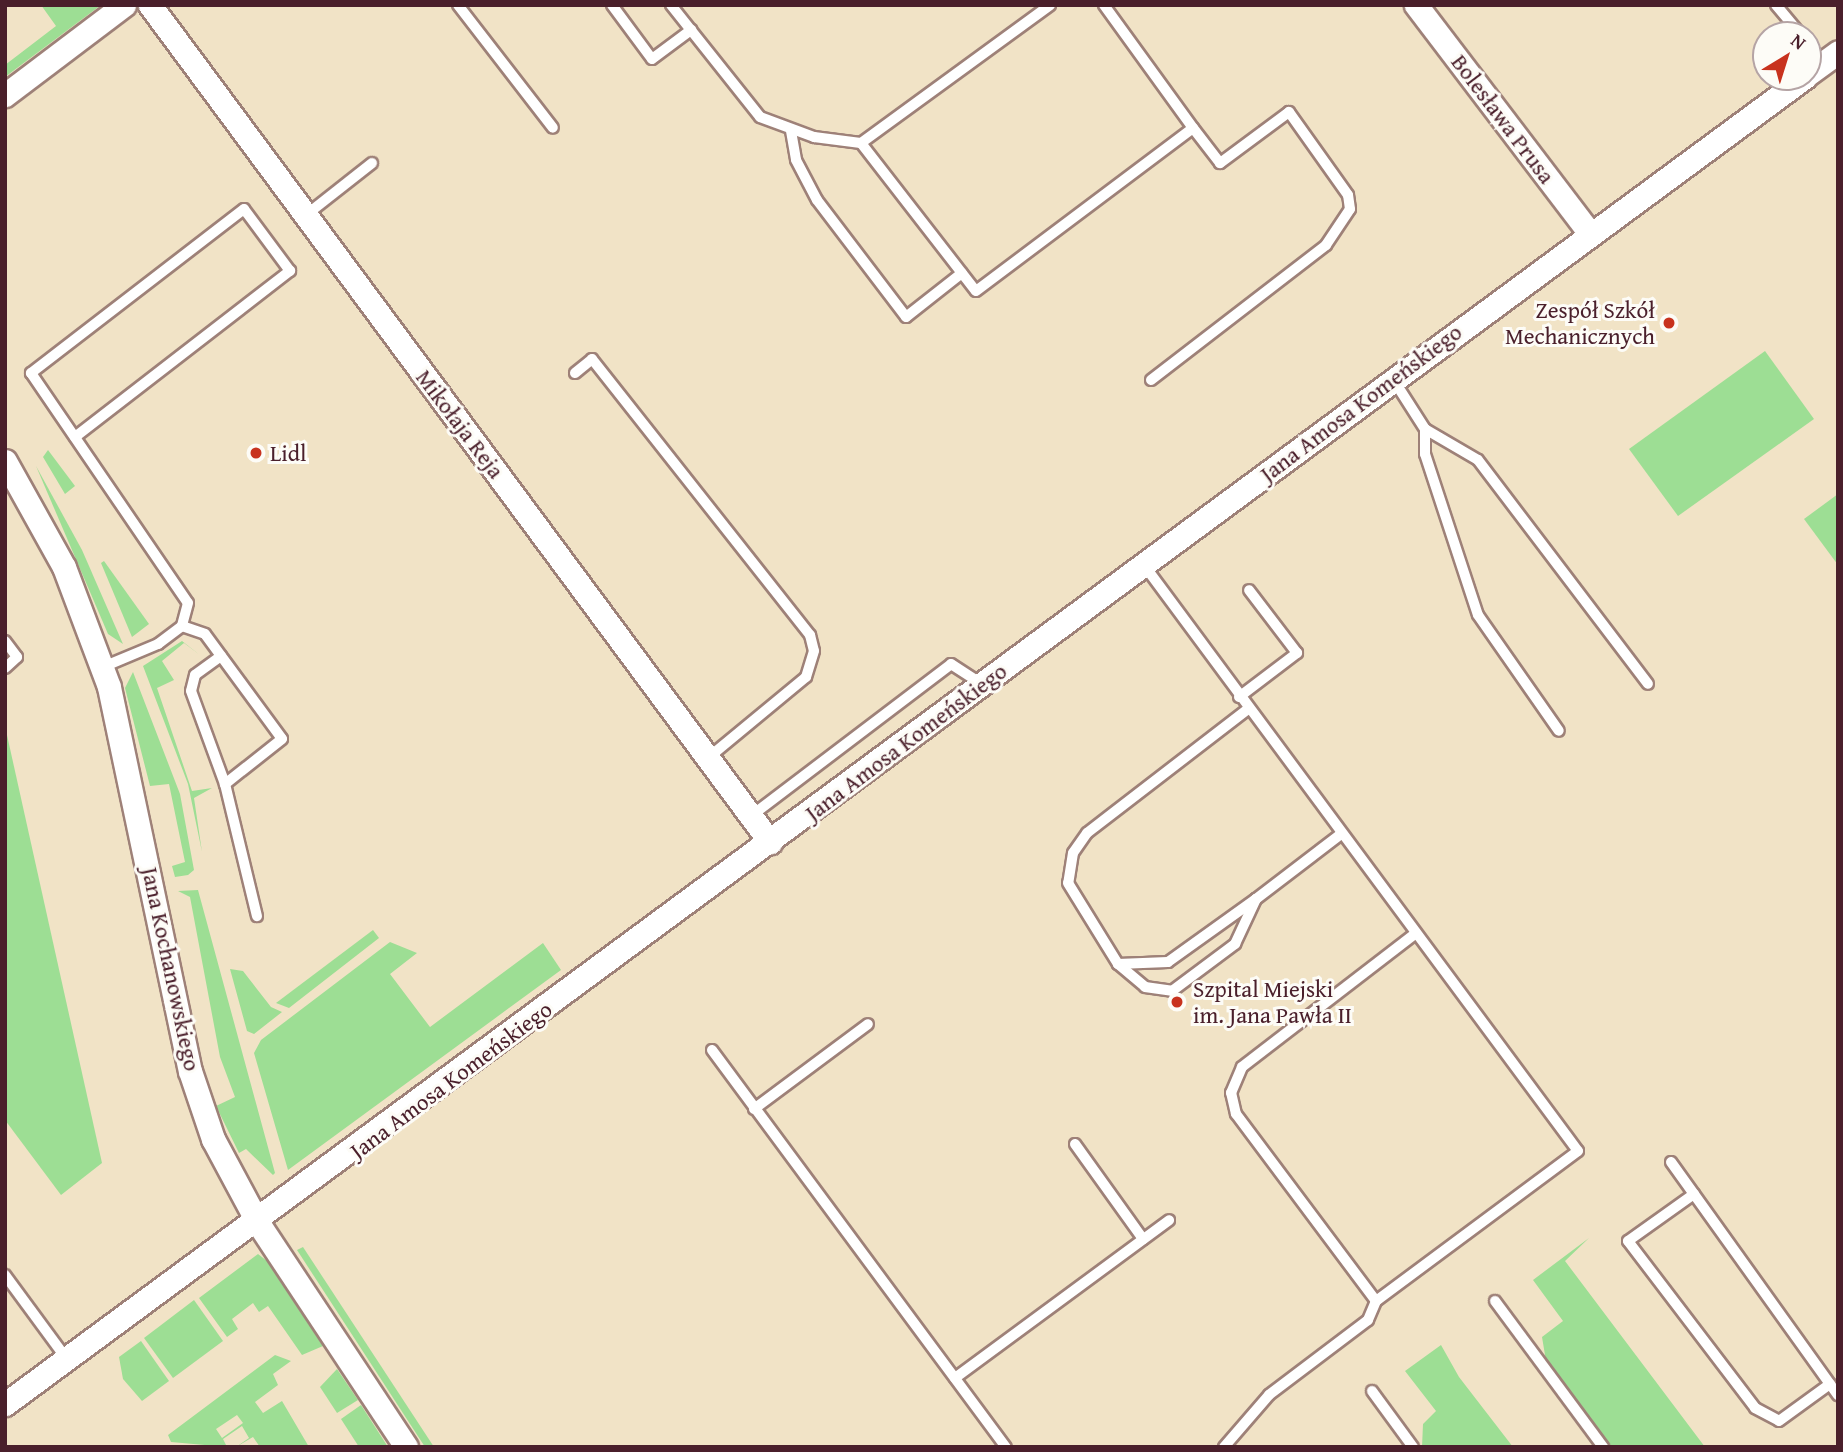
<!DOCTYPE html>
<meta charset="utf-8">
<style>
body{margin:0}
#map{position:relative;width:1843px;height:1452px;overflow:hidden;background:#f1e3c6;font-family:"Gentium Book Plus",serif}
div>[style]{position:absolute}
.green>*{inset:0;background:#9dde94}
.roads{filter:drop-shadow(2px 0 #9e8178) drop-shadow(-2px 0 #9e8178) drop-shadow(0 2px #9e8178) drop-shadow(0 -2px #9e8178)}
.service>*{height:10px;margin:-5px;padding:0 5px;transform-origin:5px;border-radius:5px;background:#fff}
.minor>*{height:23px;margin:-11.5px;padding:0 11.5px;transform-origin:11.5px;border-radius:11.5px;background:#fff}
.dots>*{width:19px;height:19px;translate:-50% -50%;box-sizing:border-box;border:4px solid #fdfcf7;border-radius:50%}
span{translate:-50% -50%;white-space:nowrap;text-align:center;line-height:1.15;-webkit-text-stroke:6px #fdfcf7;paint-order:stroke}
.street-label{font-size:23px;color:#4a1f2b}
.poi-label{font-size:23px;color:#4a1f2b}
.right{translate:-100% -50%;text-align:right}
.left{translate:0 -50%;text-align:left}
.frame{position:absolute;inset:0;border:7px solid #4a1f2b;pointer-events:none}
.north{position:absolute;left:1752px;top:21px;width:70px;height:70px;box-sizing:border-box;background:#fdfcf7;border:2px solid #b5a4a5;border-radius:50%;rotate:38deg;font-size:19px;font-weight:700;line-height:28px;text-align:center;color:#4a1f2b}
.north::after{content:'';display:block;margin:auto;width:24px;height:32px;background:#c8321e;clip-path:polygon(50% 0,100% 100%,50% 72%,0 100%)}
</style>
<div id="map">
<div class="green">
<div style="clip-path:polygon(41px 5px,101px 5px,5px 77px,5px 65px,56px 26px)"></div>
<div style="clip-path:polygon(1765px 351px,1814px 419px,1678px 516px,1629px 449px)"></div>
<div style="clip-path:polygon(48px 450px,75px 486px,65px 494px,43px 457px)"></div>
<div style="clip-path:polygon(36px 466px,82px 550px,123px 644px,108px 634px)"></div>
<div style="clip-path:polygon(1838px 494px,1838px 565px,1804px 519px)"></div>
<div style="clip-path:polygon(104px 561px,149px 624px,132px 637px,101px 563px)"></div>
<div style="clip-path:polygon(182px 641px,200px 655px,184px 643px,162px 661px,174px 680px,157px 688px,192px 791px,212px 788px,194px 798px,202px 852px,188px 784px,143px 666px)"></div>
<div style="clip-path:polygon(133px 672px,180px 794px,194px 870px,188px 875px,175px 877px,172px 866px,185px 862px,169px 784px,150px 786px,125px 688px)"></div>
<div style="clip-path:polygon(5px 726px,102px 1163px,61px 1195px,5px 1120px)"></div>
<div style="clip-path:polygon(198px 890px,275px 1173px,273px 1175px,246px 1149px,239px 1153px,216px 1106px,235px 1097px,220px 1057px,190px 897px,178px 891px)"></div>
<div style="clip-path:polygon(373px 930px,379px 938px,289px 1008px,276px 1003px)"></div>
<div style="clip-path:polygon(390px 942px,417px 953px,390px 974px,430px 1027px,543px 943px,561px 970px,288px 1170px,254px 1053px,261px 1040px)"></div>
<div style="clip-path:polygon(230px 969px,243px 971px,271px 1007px,282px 1012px,254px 1034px,247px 1031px)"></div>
<div style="clip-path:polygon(1589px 1238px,1565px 1261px,1705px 1447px,1610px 1447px,1546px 1361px,1542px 1337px,1563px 1321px,1533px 1280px)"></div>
<div style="clip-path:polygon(303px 1247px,434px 1447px,425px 1447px,297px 1250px)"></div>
<div style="clip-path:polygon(258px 1254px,267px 1261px,323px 1346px,302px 1355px,268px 1306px,259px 1312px,253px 1303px,232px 1319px,238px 1329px,227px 1337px,199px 1298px)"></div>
<div style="clip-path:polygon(194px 1300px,223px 1341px,173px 1378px,144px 1338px)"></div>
<div style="clip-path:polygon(141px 1341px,169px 1381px,142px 1401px,123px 1379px,119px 1357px)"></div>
<div style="clip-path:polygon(1441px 1345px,1459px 1377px,1513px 1447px,1422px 1447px,1423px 1424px,1436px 1411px,1405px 1371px)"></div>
<div style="clip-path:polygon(evenodd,275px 1355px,291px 1361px,273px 1374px,278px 1385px,255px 1402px,263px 1413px,282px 1401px,309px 1447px,260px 1447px,253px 1437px,236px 1447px,249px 1438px,242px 1426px,223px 1439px,227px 1447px,171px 1442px,168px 1435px,275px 1355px,237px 1415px,243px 1423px,222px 1438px,216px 1429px,237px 1415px)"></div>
<div style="clip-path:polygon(337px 1369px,358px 1400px,337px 1413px,320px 1387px)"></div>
<div style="clip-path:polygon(361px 1405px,388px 1447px,359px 1447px,341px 1419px)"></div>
</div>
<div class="roads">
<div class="service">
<div style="left:458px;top:5px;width:155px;rotate:52.3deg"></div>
<div style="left:612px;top:5px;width:67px;rotate:53.5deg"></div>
<div style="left:652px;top:59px;width:49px;rotate:-36.6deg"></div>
<div style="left:671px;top:5px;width:143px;rotate:51.5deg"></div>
<div style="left:760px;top:117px;width:58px;rotate:20.3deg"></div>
<div style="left:814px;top:137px;width:47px;rotate:7.3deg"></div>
<div style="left:861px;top:143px;width:187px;rotate:52.2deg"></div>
<div style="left:976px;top:291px;width:271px;rotate:-36.9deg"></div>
<div style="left:1193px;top:128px;width:152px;rotate:-125.9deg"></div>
<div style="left:1776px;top:5px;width:39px;rotate:50deg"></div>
<div style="left:1808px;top:44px;width:24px;rotate:52deg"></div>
<div style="left:791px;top:131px;width:29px;rotate:80deg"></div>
<div style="left:796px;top:160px;width:45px;rotate:62.3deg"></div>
<div style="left:817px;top:200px;width:147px;rotate:52.7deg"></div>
<div style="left:906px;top:317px;width:71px;rotate:-38.2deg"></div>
<div style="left:861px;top:143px;width:234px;rotate:-36.1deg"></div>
<div style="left:306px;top:215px;width:84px;rotate:-38.2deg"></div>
<div style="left:575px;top:373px;width:22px;rotate:-39deg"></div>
<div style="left:592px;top:359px;width:352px;rotate:51.7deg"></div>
<div style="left:810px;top:635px;width:16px;rotate:76deg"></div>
<div style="left:814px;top:651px;width:27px;rotate:107deg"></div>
<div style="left:806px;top:677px;width:127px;rotate:140.4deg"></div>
<div style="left:1393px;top:379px;width:59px;rotate:57.4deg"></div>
<div style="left:1425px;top:429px;width:25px;rotate:90deg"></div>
<div style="left:1425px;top:454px;width:169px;rotate:71.8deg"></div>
<div style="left:1478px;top:615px;width:141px;rotate:55.1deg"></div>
<div style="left:1151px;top:380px;width:221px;rotate:-37.6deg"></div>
<div style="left:1326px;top:245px;width:43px;rotate:-56.3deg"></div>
<div style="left:1350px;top:209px;width:14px;rotate:-98deg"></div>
<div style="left:1348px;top:195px;width:102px;rotate:-125.4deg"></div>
<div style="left:1289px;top:112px;width:86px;rotate:143.5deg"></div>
<div style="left:1220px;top:163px;width:44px;rotate:-127.6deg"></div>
<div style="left:1425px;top:429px;width:61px;rotate:30.3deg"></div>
<div style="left:1478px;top:460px;width:281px;rotate:52.8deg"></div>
<div style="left:75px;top:437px;width:272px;rotate:-37.7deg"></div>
<div style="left:290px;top:271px;width:77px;rotate:-126.6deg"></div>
<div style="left:244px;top:209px;width:269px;rotate:142.4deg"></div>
<div style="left:31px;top:373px;width:278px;rotate:55.7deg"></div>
<div style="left:188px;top:603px;width:24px;rotate:105deg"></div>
<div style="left:182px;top:626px;width:30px;rotate:143deg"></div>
<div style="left:158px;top:644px;width:60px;rotate:157.3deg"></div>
<div style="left:1144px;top:565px;width:729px;rotate:53.48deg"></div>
<div style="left:1578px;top:1151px;width:252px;rotate:143.4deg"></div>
<div style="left:1376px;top:1301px;width:21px;rotate:113deg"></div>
<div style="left:1368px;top:1320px;width:124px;rotate:142.9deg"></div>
<div style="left:1269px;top:1395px;width:69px;rotate:130.9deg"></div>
<div style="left:182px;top:626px;width:24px;rotate:19deg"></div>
<div style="left:205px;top:634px;width:130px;rotate:53.7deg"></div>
<div style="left:282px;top:739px;width:73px;rotate:141.7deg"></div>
<div style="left:5px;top:641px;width:20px;rotate:53deg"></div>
<div style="left:17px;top:657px;width:16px;rotate:137deg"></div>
<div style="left:221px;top:656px;width:32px;rotate:144deg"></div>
<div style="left:195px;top:675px;width:16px;rotate:104deg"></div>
<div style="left:191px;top:691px;width:99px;rotate:69.9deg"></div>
<div style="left:225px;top:784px;width:136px;rotate:76.4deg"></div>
<div style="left:1239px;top:697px;width:73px;rotate:-37.2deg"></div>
<div style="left:1297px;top:653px;width:79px;rotate:-127.3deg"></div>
<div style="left:1248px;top:709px;width:203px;rotate:142.4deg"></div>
<div style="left:1087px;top:833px;width:24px;rotate:125deg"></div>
<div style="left:1073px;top:853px;width:30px;rotate:99deg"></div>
<div style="left:1068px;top:883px;width:95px;rotate:58.3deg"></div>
<div style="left:1118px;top:964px;width:35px;rotate:40deg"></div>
<div style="left:1145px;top:987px;width:27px;rotate:8deg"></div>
<div style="left:1172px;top:991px;width:79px;rotate:-36.7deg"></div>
<div style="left:1235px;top:944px;width:50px;rotate:-65deg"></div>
<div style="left:1256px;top:899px;width:107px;rotate:-37.4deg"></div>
<div style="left:751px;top:816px;width:251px;rotate:-37.2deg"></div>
<div style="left:951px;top:664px;width:37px;rotate:33deg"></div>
<div style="left:1118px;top:964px;width:50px;rotate:-2.3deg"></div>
<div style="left:1168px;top:962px;width:108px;rotate:-35.6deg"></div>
<div style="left:712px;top:1050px;width:494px;rotate:53.5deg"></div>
<div style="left:754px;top:1109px;width:142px;rotate:-36.7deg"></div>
<div style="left:1075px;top:1144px;width:117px;rotate:54.4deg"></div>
<div style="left:1671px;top:1162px;width:287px;rotate:54.4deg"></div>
<div style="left:1694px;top:1194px;width:81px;rotate:144.5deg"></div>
<div style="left:1628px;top:1241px;width:210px;rotate:52.7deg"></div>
<div style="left:1755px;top:1408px;width:27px;rotate:28deg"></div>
<div style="left:1779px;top:1421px;width:63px;rotate:-36deg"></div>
<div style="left:5px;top:1275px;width:103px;rotate:53.7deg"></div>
<div style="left:1376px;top:1301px;width:234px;rotate:-126.8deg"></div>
<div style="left:1236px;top:1114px;width:22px;rotate:-103deg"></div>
<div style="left:1231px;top:1093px;width:28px;rotate:-67deg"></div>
<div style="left:1242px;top:1067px;width:218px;rotate:-37.6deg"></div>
<div style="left:1495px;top:1301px;width:182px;rotate:53.5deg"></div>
<div style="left:955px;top:1378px;width:266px;rotate:-36.4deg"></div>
<div style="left:1372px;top:1391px;width:69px;rotate:53.8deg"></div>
</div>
<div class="minor">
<div style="left:150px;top:5px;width:1042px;rotate:53.47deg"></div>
<div style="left:1416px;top:5px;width:287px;rotate:52.7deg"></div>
<div style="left:1808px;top:74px;width:37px;rotate:-36deg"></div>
<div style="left:5px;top:95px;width:149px;rotate:-37.1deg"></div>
<div style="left:5px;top:461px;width:121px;rotate:60.9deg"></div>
<div style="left:64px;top:567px;width:128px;rotate:69.4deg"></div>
<div style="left:109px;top:687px;width:392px;rotate:78.1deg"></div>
<div style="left:190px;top:1071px;width:72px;rotate:71.3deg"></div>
<div style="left:213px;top:1139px;width:95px;rotate:61.8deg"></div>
<div style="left:258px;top:1223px;width:268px;rotate:56.5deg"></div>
<div style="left:5px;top:1404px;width:2236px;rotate:-36.4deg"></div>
</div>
</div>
<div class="dots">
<div style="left:1669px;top:323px;background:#c8321e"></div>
<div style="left:256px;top:453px;background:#c8321e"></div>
<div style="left:1177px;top:1002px;background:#c8321e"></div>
</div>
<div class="street-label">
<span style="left:1503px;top:119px;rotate:53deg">Bolesława Prusa</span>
<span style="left:1361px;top:403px;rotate:-37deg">Jana Amosa Komeńskiego</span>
<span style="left:460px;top:424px;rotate:53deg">Mikołaja Reja</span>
<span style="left:906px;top:742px;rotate:-37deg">Jana Amosa Komeńskiego</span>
<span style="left:171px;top:969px;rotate:78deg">Jana Kochanowskiego</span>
<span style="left:451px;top:1080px;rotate:-37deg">Jana Amosa Komeńskiego</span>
</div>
<div class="poi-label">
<span class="right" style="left:1655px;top:323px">Zespół Szkół<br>Mechanicznych</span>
<span class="left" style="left:270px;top:453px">Lidl</span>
<span class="left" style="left:1193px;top:1002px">Szpital Miejski<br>im. Jana Pawła II</span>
</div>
<div class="frame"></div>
<div class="north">N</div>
</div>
